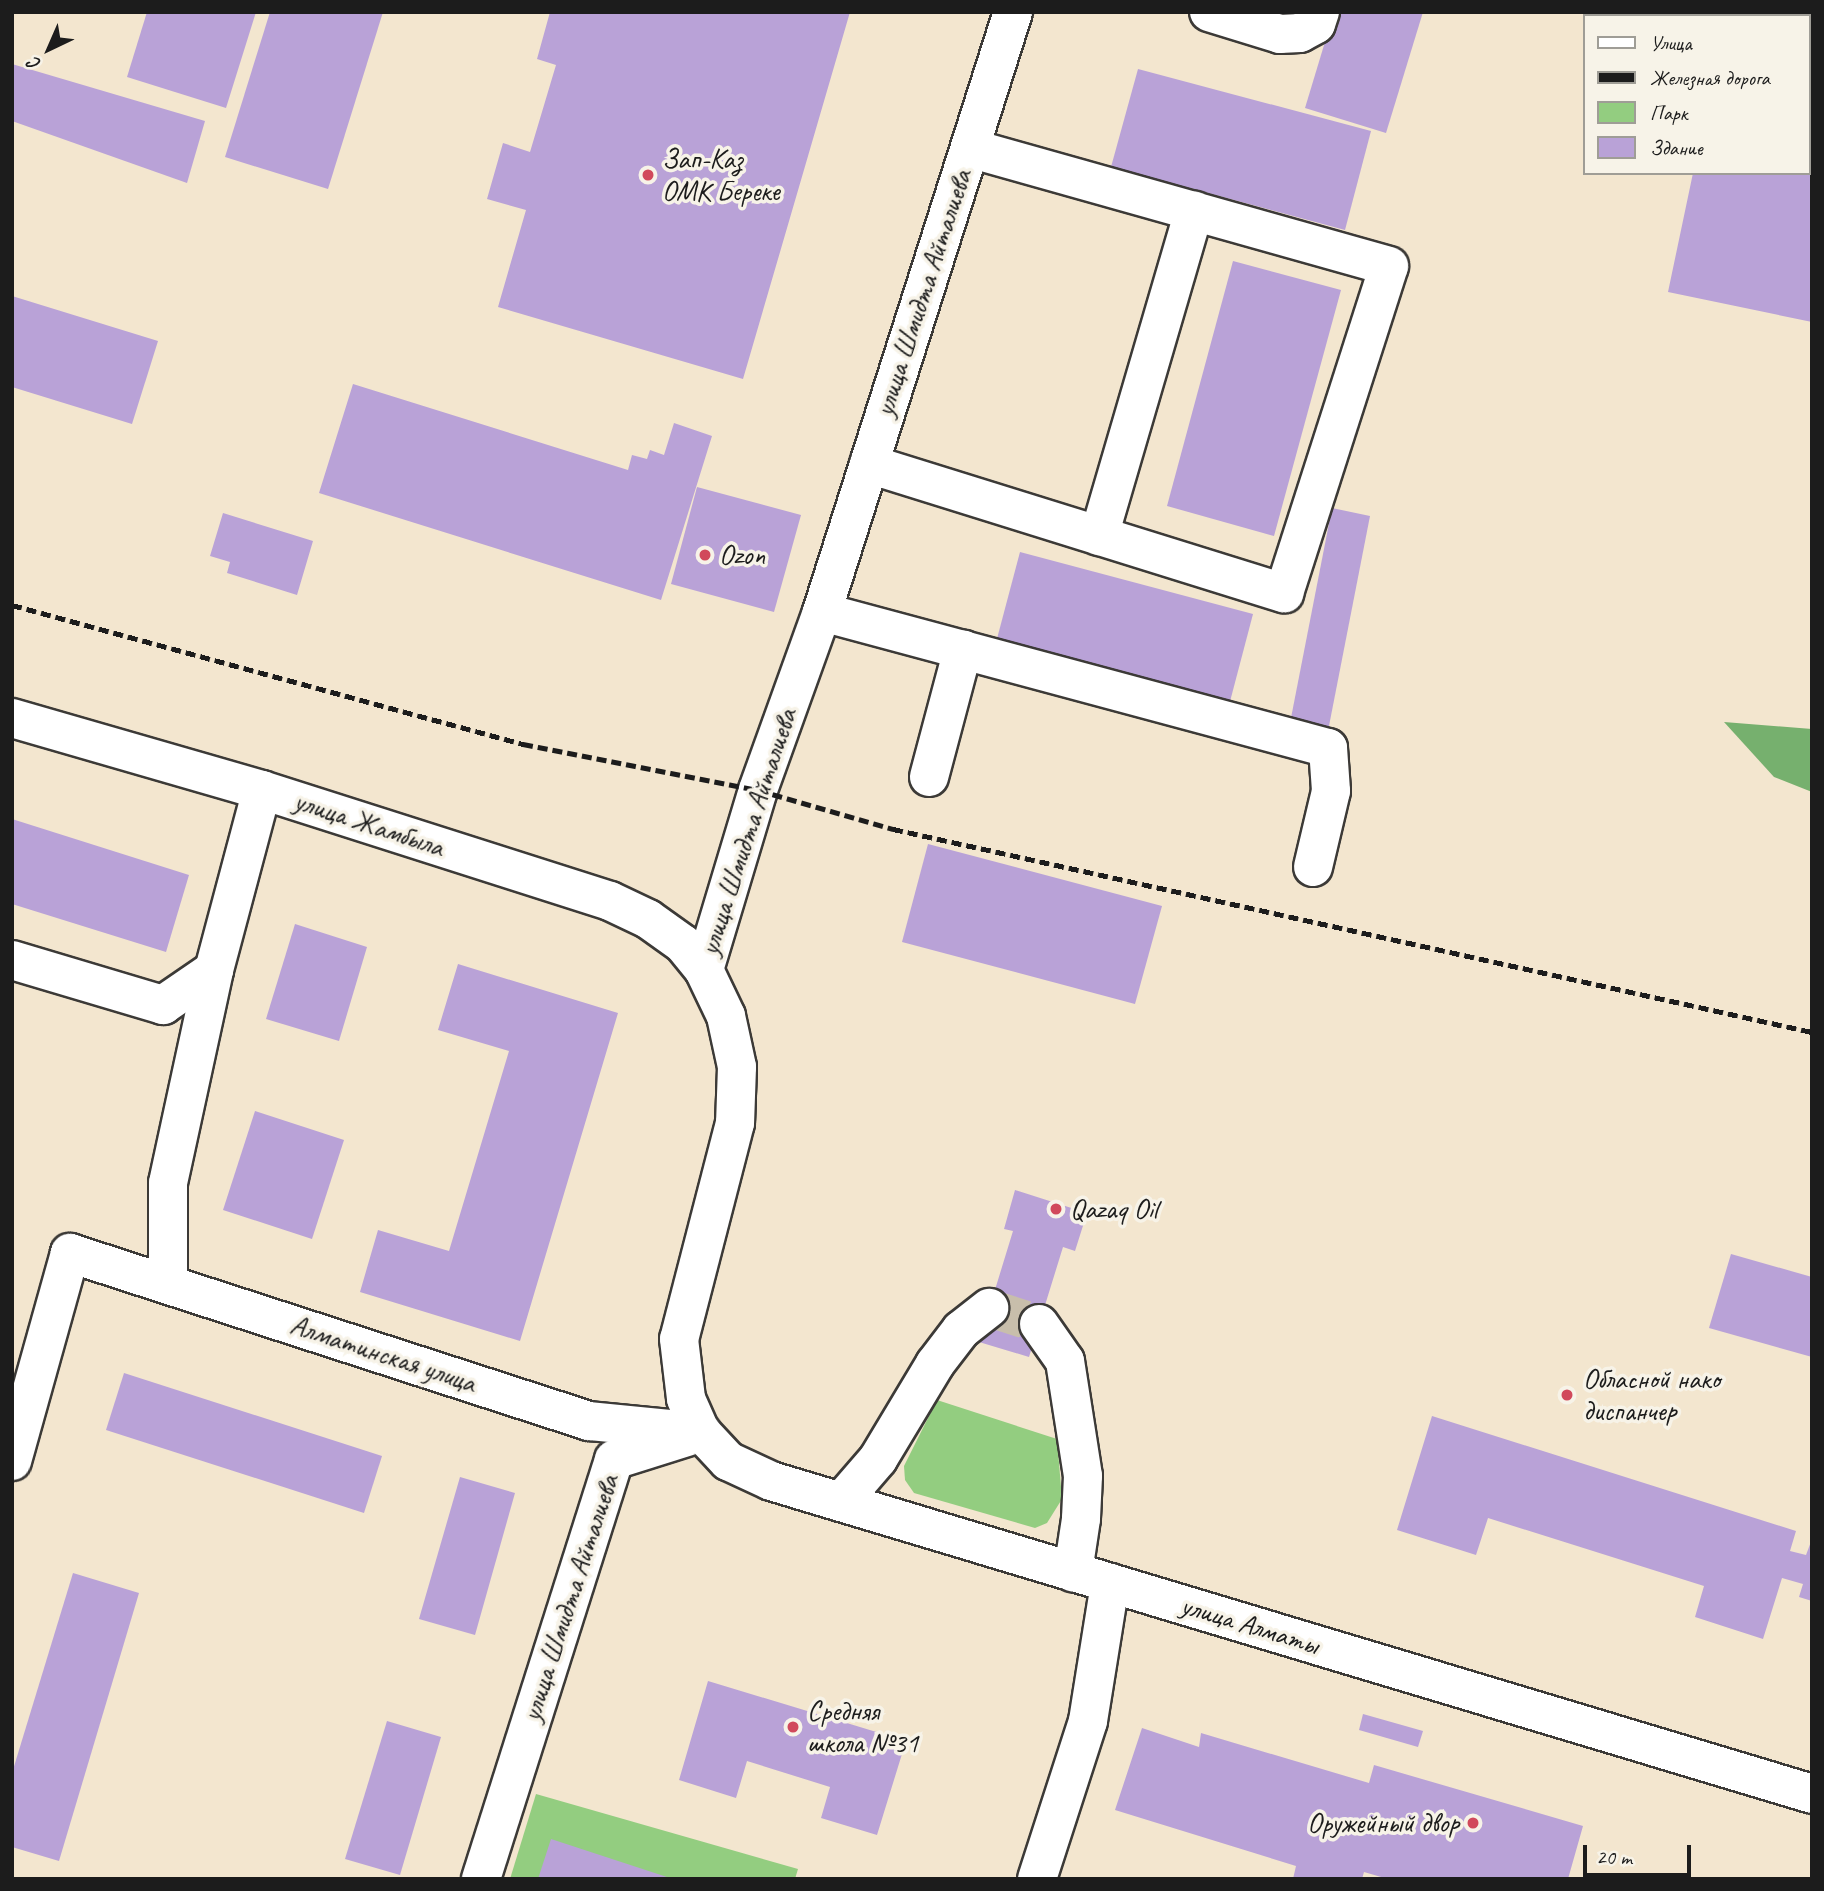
<!DOCTYPE html>
<meta charset="utf-8">
<style>
body{margin:0}
#map{position:relative;width:1824px;height:1891px;overflow:hidden;background:#f3e6cf;font-family:Caveat,sans-serif}
div>[style]{position:absolute}
.green>*{inset:0;background:#93cd80}
.forest>*{inset:0;background:#76b06e}
.building>*{inset:0;background:#b9a2d7}
.minor-tunnel>*{height:38px;margin-top:-19px;transform-origin:0;background:repeating-linear-gradient(90deg,#c8beab 0 38px,transparent 0 57px)}
.roads{filter:drop-shadow(2px 0 #3c3a37) drop-shadow(-2px 0 #3c3a37) drop-shadow(0 2px #3c3a37) drop-shadow(0 -2px #3c3a37)}
.minor>*{height:38px;margin:-19px;padding:0 19px;transform-origin:19px;border-radius:19px;background:#fff}
.rail>*{height:5px;margin-top:-2.5px;transform-origin:0;background:repeating-linear-gradient(90deg,#1c1c1c 0 10px,transparent 0 15px)}
.dots>*{width:19px;height:19px;translate:-50% -50%;box-sizing:border-box;border:4px solid #f7f3e8;border-radius:50%}
span{translate:-50% -50%;white-space:nowrap;text-align:center;line-height:1.15;-webkit-text-stroke:7px #f7f3e8;paint-order:stroke}
.poi-label{font-size:28px;color:#1c1c1c}
.left{translate:0 -50%;text-align:left}
.right{translate:-100% -50%;text-align:right}
.street-label{font-size:28px;color:#1c1c1c}
.frame{position:absolute;inset:0;border:14px solid #1c1c1c;pointer-events:none}
.legend{position:absolute;left:1583px;top:14px;width:228px;height:161px;box-sizing:border-box;background:#f7f3e8;border:2px solid #9f9d96;margin:0;padding:9px 12px;list-style:none;font-size:21px;color:#1c1c1c}
.legend li{display:flex;align-items:center;gap:14px;height:35px}
.legend b{width:35px;border:2px solid #9f9d96}
.north{position:absolute;left:14px;top:14px;width:70px;height:70px;-webkit-text-stroke:5px #f7f3e8;paint-order:stroke;rotate:224deg;font-size:19px;font-weight:700;line-height:28px;text-align:center;color:#1c1c1c}
.north::after{content:'';display:block;margin:auto;width:24px;height:32px;background:#1c1c1c;clip-path:polygon(50% 0,100% 100%,50% 72%,0 100%)}
.scale{position:absolute;left:1583px;top:1845px;width:108px;height:32px;box-sizing:border-box;border:4px solid #1c1c1c;border-top:0;padding-left:9px;font-size:21px;line-height:24px;white-space:nowrap;color:#1c1c1c;-webkit-text-stroke:5px #f7f3e8;paint-order:stroke}
</style>
<div id="map">
<div class="green">
<div style="clip-path:polygon(937px 1400px,1057px 1439px,1062px 1499px,1047px 1523px,1035px 1528px,914px 1493px,905px 1480px,904px 1466px)"></div>
<div style="clip-path:polygon(536px 1794px,798px 1869px,795px 1879px,510px 1879px)"></div>
</div>
<div class="forest">
<div style="clip-path:polygon(1724px 722px,1812px 729px,1812px 792px,1774px 777px)"></div>
</div>
<div class="building">
<div style="clip-path:polygon(147px 12px,256px 12px,226px 108px,127px 77px)"></div>
<div style="clip-path:polygon(270px 12px,383px 12px,328px 189px,225px 157px)"></div>
<div style="clip-path:polygon(550px 12px,850px 12px,743px 379px,498px 307px,526px 210px,487px 199px,503px 143px,530px 152px,556px 65px,537px 59px)"></div>
<div style="clip-path:polygon(1334px 12px,1423px 12px,1386px 133px,1305px 108px)"></div>
<div style="clip-path:polygon(1719px 12px,1812px 12px,1812px 33px,1808px 32px,1808px 16px,1730px 16px)"></div>
<div style="clip-path:polygon(12px 64px,205px 121px,187px 183px,12px 121px)"></div>
<div style="clip-path:polygon(1138px 69px,1371px 131px,1345px 230px,1111px 167px)"></div>
<div style="clip-path:polygon(1808px 150px,1812px 150px,1812px 322px,1668px 292px,1693px 173px,1808px 173px)"></div>
<div style="clip-path:polygon(1233px 261px,1341px 290px,1274px 536px,1167px 506px)"></div>
<div style="clip-path:polygon(12px 296px,158px 341px,132px 424px,12px 387px)"></div>
<div style="clip-path:polygon(353px 384px,628px 470px,632px 455px,647px 459px,650px 450px,664px 455px,674px 423px,712px 436px,661px 600px,319px 493px)"></div>
<div style="clip-path:polygon(697px 487px,801px 515px,774px 612px,671px 584px)"></div>
<div style="clip-path:polygon(1332px 508px,1370px 516px,1328px 731px,1290px 723px)"></div>
<div style="clip-path:polygon(223px 513px,313px 541px,297px 595px,227px 573px,230px 562px,210px 556px)"></div>
<div style="clip-path:polygon(1020px 552px,1253px 614px,1227px 713px,994px 650px)"></div>
<div style="clip-path:polygon(12px 819px,189px 875px,166px 952px,12px 904px)"></div>
<div style="clip-path:polygon(928px 844px,1162px 906px,1135px 1004px,902px 942px)"></div>
<div style="clip-path:polygon(295px 924px,367px 947px,339px 1041px,266px 1019px)"></div>
<div style="clip-path:polygon(458px 964px,618px 1013px,520px 1341px,360px 1292px,378px 1230px,449px 1251px,509px 1051px,438px 1030px)"></div>
<div style="clip-path:polygon(255px 1111px,344px 1140px,312px 1239px,223px 1210px)"></div>
<div style="clip-path:polygon(1015px 1190px,1087px 1213px,1075px 1251px,1063px 1247px,1029px 1357px,979px 1342px,1013px 1231px,1004px 1229px)"></div>
<div style="clip-path:polygon(1731px 1254px,1812px 1277px,1812px 1357px,1709px 1328px)"></div>
<div style="clip-path:polygon(124px 1373px,382px 1456px,364px 1513px,106px 1430px)"></div>
<div style="clip-path:polygon(1432px 1416px,1796px 1531px,1790px 1551px,1806px 1555px,1812px 1539px,1812px 1601px,1799px 1597px,1803px 1584px,1782px 1578px,1763px 1639px,1695px 1617px,1704px 1586px,1488px 1518px,1476px 1555px,1397px 1530px)"></div>
<div style="clip-path:polygon(460px 1477px,515px 1493px,475px 1635px,419px 1619px)"></div>
<div style="clip-path:polygon(73px 1573px,139px 1593px,59px 1861px,12px 1847px,12px 1773px)"></div>
<div style="clip-path:polygon(708px 1681px,906px 1741px,877px 1835px,821px 1818px,830px 1787px,747px 1761px,736px 1798px,679px 1780px)"></div>
<div style="clip-path:polygon(1363px 1714px,1423px 1731px,1418px 1747px,1359px 1730px)"></div>
<div style="clip-path:polygon(387px 1721px,441px 1737px,400px 1875px,345px 1859px)"></div>
<div style="clip-path:polygon(1142px 1728px,1199px 1747px,1201px 1733px,1369px 1783px,1374px 1765px,1583px 1826px,1568px 1879px,1388px 1879px,1364px 1872px,1362px 1879px,1293px 1879px,1296px 1866px,1115px 1810px)"></div>
<div style="clip-path:polygon(551px 1839px,670px 1878px,670px 1879px,538px 1879px)"></div>
</div>
<div class="minor-tunnel">
<div style="left:989px;top:1308px;width:52px;rotate:17.7deg"></div>
</div>
<div class="roads">
<div class="minor">
<div style="left:1013px;top:12px;width:630px;rotate:107.66deg"></div>
<div style="left:822px;top:612px;width:189px;rotate:109.8deg"></div>
<div style="left:758px;top:790px;width:188px;rotate:106.7deg"></div>
<div style="left:704px;top:970px;width:51px;rotate:64.4deg"></div>
<div style="left:726px;top:1016px;width:52px;rotate:77.8deg"></div>
<div style="left:737px;top:1067px;width:56px;rotate:92deg"></div>
<div style="left:735px;top:1123px;width:223px;rotate:104.5deg"></div>
<div style="left:679px;top:1339px;width:60px;rotate:83.3deg"></div>
<div style="left:686px;top:1399px;width:36px;rotate:66deg"></div>
<div style="left:701px;top:1432px;width:40px;rotate:47deg"></div>
<div style="left:728px;top:1461px;width:47px;rotate:24.9deg"></div>
<div style="left:771px;top:1481px;width:1087px;rotate:16.73deg"></div>
<div style="left:1209px;top:12px;width:74px;rotate:17.2deg"></div>
<div style="left:1280px;top:34px;width:20px;rotate:-3deg"></div>
<div style="left:1300px;top:33px;width:18px;rotate:-29deg"></div>
<div style="left:1316px;top:24px;width:13px;rotate:-72deg"></div>
<div style="left:869px;top:464px;width:435px;rotate:17.3deg"></div>
<div style="left:1284px;top:593px;width:343px;rotate:-72.2deg"></div>
<div style="left:1389px;top:266px;width:435px;rotate:-164.3deg"></div>
<div style="left:1099px;top:536px;width:339px;rotate:-73.7deg"></div>
<div style="left:822px;top:612px;width:524px;rotate:15.04deg"></div>
<div style="left:1328px;top:748px;width:43px;rotate:86deg"></div>
<div style="left:1331px;top:791px;width:78px;rotate:103.3deg"></div>
<div style="left:12px;top:718px;width:260px;rotate:16.1deg"></div>
<div style="left:262px;top:790px;width:365px;rotate:17.7deg"></div>
<div style="left:610px;top:901px;width:42px;rotate:25.3deg"></div>
<div style="left:648px;top:919px;width:43px;rotate:35.5deg"></div>
<div style="left:683px;top:944px;width:33px;rotate:51deg"></div>
<div style="left:929px;top:777px;width:132px;rotate:-75.1deg"></div>
<div style="left:12px;top:960px;width:158px;rotate:16.6deg"></div>
<div style="left:163px;top:1005px;width:62px;rotate:-34.5deg"></div>
<div style="left:214px;top:970px;width:186px;rotate:-75.1deg"></div>
<div style="left:168px;top:1284px;width:101px;rotate:-90deg"></div>
<div style="left:168px;top:1183px;width:218px;rotate:-77.8deg"></div>
<div style="left:1039px;top:1324px;width:45px;rotate:54.9deg"></div>
<div style="left:1065px;top:1361px;width:116px;rotate:81.1deg"></div>
<div style="left:1083px;top:1476px;width:43px;rotate:92.7deg"></div>
<div style="left:1081px;top:1519px;width:54px;rotate:98.6deg"></div>
<div style="left:12px;top:1461px;width:216px;rotate:-74.4deg"></div>
<div style="left:70px;top:1253px;width:546px;rotate:17.94deg"></div>
<div style="left:589px;top:1421px;width:113px;rotate:5.6deg"></div>
<div style="left:841px;top:1502px;width:57px;rotate:-49.3deg"></div>
<div style="left:878px;top:1459px;width:111px;rotate:-59deg"></div>
<div style="left:935px;top:1364px;width:43px;rotate:-52.6deg"></div>
<div style="left:961px;top:1330px;width:36px;rotate:-38deg"></div>
<div style="left:481px;top:1879px;width:440px;rotate:-72.4deg"></div>
<div style="left:614px;top:1460px;width:77px;rotate:-17.5deg"></div>
<div style="left:1037px;top:1879px;width:166px;rotate:-72.1deg"></div>
<div style="left:1088px;top:1721px;width:140px;rotate:-80.9deg"></div>
</div>
</div>
<div class="rail">
<div style="left:1808px;top:70px;width:4px"></div>
<div style="left:1808px;top:131px;width:4px;rotate:14deg"></div>
<div style="left:12px;top:605px;width:530px;rotate:15.22deg"></div>
<div style="left:523px;top:744px;width:239px;rotate:11.1deg"></div>
<div style="left:758px;top:790px;width:141px;rotate:16.1deg"></div>
<div style="left:893px;top:829px;width:941px;rotate:12.46deg"></div>
</div>
<div class="dots">
<div style="left:648px;top:175px;background:#d1495b"></div>
<div style="left:705px;top:555px;background:#d1495b"></div>
<div style="left:1056px;top:1209px;background:#d1495b"></div>
<div style="left:1567px;top:1395px;background:#d1495b"></div>
<div style="left:793px;top:1727px;background:#d1495b"></div>
<div style="left:1473px;top:1823px;background:#d1495b"></div>
</div>
<div class="poi-label">
<span class="left" style="left:662px;top:175px">Зап-Каз<br>ОМК Береке</span>
<span class="left" style="left:719px;top:555px">Ozon</span>
<span class="left" style="left:1070px;top:1209px">Qazaq Oil</span>
<span class="left" style="left:1583px;top:1395px">Обласной нако<br>диспанчер</span>
<span class="left" style="left:807px;top:1727px">Средняя<br>школа №31</span>
<span class="right" style="left:1459px;top:1823px">Оружейный двор</span>
</div>
<div class="street-label">
<span style="left:923px;top:293px;rotate:-72deg">улица Шмидта Айталиева</span>
<span style="left:369px;top:824px;rotate:18deg">улица Жамбыла</span>
<span style="left:748px;top:832px;rotate:-72deg">улица Шмидта Айталиева</span>
<span style="left:383px;top:1354px;rotate:18deg">Алматинская улица</span>
<span style="left:570px;top:1598px;rotate:-72deg">улица Шмидта Айталиева</span>
<span style="left:1250px;top:1625px;rotate:17deg">улица Алматы</span>
</div>
<div class="frame"></div>
<ul class="legend">
<li><b style="height:9px;background:#fff"></b>Улица</li>
<li><b style="height:9px;background:#1c1c1c"></b>Железная дорога</li>
<li><b style="height:19px;background:#93cd80"></b>Парк</li>
<li><b style="height:19px;background:#b9a2d7"></b>Здание</li>
</ul>
<div class="north">С</div>
<div class="scale">20 m</div>
</div>
